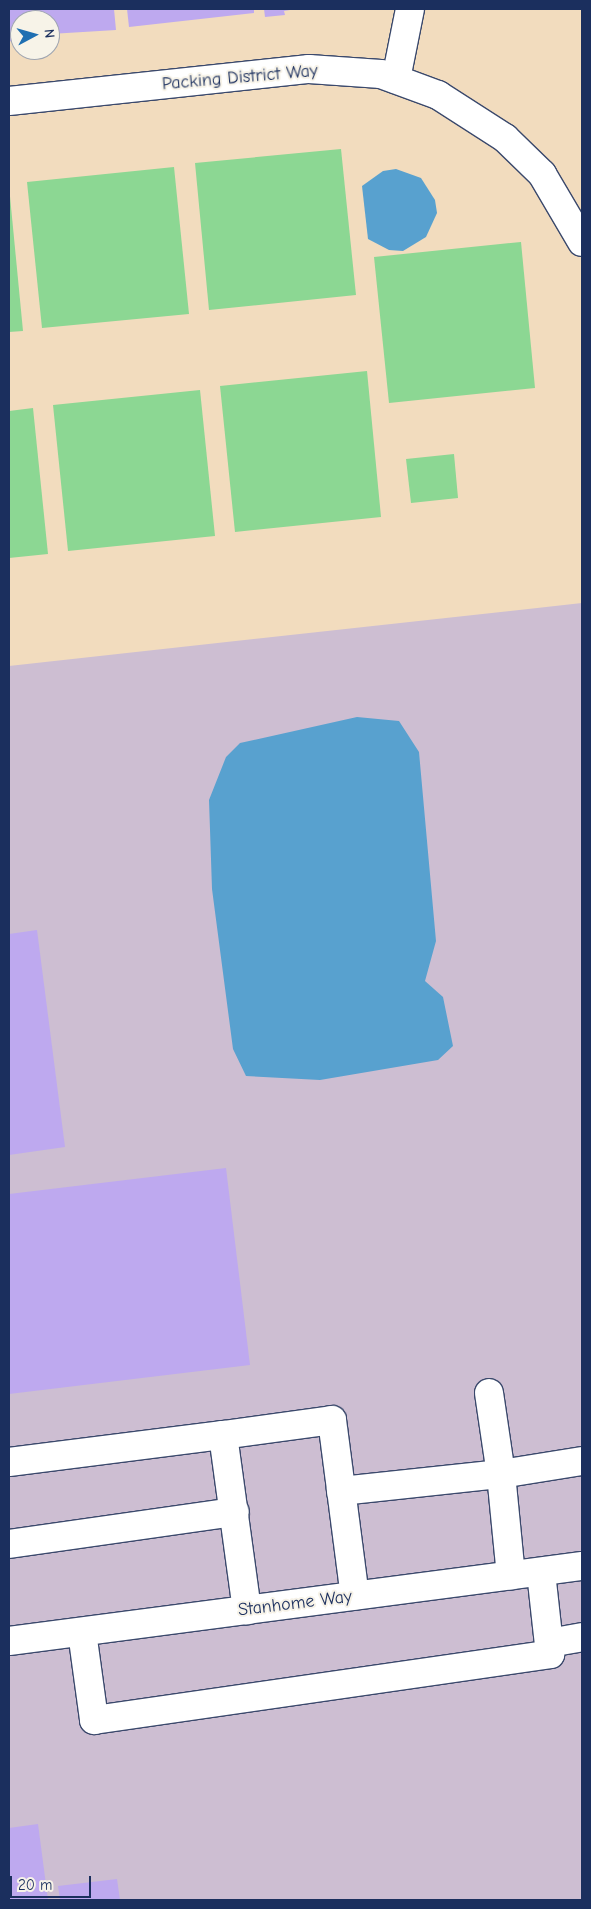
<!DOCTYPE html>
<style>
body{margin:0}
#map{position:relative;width:591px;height:1909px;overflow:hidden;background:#f2dcbe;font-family:"Comic Neue",sans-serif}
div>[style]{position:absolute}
.industrial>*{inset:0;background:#cdbed2}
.green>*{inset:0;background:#8cd793}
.water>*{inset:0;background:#58a1cf}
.building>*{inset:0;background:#bea9ef}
.roads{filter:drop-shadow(1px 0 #3b496c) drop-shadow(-1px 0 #3b496c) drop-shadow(0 1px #3b496c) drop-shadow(0 -1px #3b496c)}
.minor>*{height:28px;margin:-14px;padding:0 14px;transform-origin:14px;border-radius:14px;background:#fff}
span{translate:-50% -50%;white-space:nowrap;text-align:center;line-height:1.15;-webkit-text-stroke:4px #f7f3e8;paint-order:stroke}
.street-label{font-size:18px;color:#1b2f5e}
.frame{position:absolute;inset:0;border:10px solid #1b2f5e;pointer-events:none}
.north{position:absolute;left:10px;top:10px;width:50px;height:50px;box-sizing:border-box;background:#f7f3e8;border:1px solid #9fa5b1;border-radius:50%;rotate:84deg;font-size:14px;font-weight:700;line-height:20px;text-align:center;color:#1b2f5e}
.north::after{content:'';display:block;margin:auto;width:18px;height:22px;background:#1f6fb2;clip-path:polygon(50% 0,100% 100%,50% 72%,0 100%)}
.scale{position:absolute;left:10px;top:1876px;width:81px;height:22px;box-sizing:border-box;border:2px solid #1b2f5e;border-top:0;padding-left:6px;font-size:15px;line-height:18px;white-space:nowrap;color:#1b2f5e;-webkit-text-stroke:4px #f7f3e8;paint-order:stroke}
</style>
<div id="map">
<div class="industrial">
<div style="clip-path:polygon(582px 603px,582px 1900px,9px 1900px,9px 666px)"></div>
</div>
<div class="green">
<div style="clip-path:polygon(341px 149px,356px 295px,209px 310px,195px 163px)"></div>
<div style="clip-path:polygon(174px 167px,189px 314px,42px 328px,27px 182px)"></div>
<div style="clip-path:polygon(9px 186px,23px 331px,9px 332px)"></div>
<div style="clip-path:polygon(521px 242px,535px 388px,389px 403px,374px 257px)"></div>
<div style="clip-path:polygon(367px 371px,381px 517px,235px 532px,220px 386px)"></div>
<div style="clip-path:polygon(200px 390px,215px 536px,68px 551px,53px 405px)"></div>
<div style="clip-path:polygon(33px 408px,48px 554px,9px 558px,9px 411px)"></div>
<div style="clip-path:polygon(454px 454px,458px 498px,411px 503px,406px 459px)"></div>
</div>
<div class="water">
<div style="clip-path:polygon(396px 169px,421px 178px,435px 200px,437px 213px,426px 237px,403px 251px,389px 250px,368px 239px,362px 186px,383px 171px)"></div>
<div style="clip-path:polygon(357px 717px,399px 721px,419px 752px,436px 941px,425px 981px,443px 997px,453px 1046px,438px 1060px,320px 1080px,246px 1076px,233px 1049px,212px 889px,209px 800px,226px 757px,240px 743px)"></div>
</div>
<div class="building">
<div style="clip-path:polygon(9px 9px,114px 9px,116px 30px,50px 34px,50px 20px,20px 20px,20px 37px,9px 42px)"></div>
<div style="clip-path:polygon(127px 9px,254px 9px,254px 13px,129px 27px)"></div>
<div style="clip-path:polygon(264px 9px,290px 9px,290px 10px,284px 11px,285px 15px,265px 17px)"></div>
<div style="clip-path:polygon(37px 930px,65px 1147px,9px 1155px,9px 934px)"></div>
<div style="clip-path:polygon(226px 1168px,250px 1365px,9px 1394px,9px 1194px)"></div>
<div style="clip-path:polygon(38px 1824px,48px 1900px,9px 1900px,9px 1828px)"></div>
<div style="clip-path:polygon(117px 1879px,120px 1900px,60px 1900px,58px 1886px)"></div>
</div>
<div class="roads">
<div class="minor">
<div style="left:396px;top:79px;width:71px;rotate:-78.7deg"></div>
<div style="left:9px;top:101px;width:302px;rotate:-6.1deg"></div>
<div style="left:309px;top:69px;width:72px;rotate:4deg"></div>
<div style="left:381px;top:74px;width:61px;rotate:20.2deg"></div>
<div style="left:438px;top:95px;width:80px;rotate:32.7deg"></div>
<div style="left:505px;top:138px;width:52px;rotate:44.2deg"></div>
<div style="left:542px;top:174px;width:79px;rotate:59.5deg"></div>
<div style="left:489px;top:1393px;width:82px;rotate:81.6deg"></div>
<div style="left:501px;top:1474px;width:82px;rotate:-9.1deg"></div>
<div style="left:223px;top:1435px;width:110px;rotate:-7.8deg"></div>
<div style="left:332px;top:1420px;width:177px;rotate:82.6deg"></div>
<div style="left:9px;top:1462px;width:216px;rotate:-7.2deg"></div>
<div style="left:223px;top:1435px;width:177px;rotate:82.2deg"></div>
<div style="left:341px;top:1491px;width:161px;rotate:-6.1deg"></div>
<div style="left:501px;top:1474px;width:102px;rotate:84.4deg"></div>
<div style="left:9px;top:1544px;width:228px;rotate:-8.1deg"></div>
<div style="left:82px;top:1632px;width:89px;rotate:82.2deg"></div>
<div style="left:94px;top:1720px;width:461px;rotate:-8.2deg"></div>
<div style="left:550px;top:1654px;width:82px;rotate:-96.3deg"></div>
<div style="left:9px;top:1641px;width:578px;rotate:-7.46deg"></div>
<div style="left:549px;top:1643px;width:34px;rotate:-10deg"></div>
</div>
</div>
<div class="street-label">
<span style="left:240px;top:78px;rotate:-5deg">Packing District Way</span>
<span style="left:295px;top:1604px;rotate:-7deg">Stanhome Way</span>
</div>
<div class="frame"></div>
<div class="north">N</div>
<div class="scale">20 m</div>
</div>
